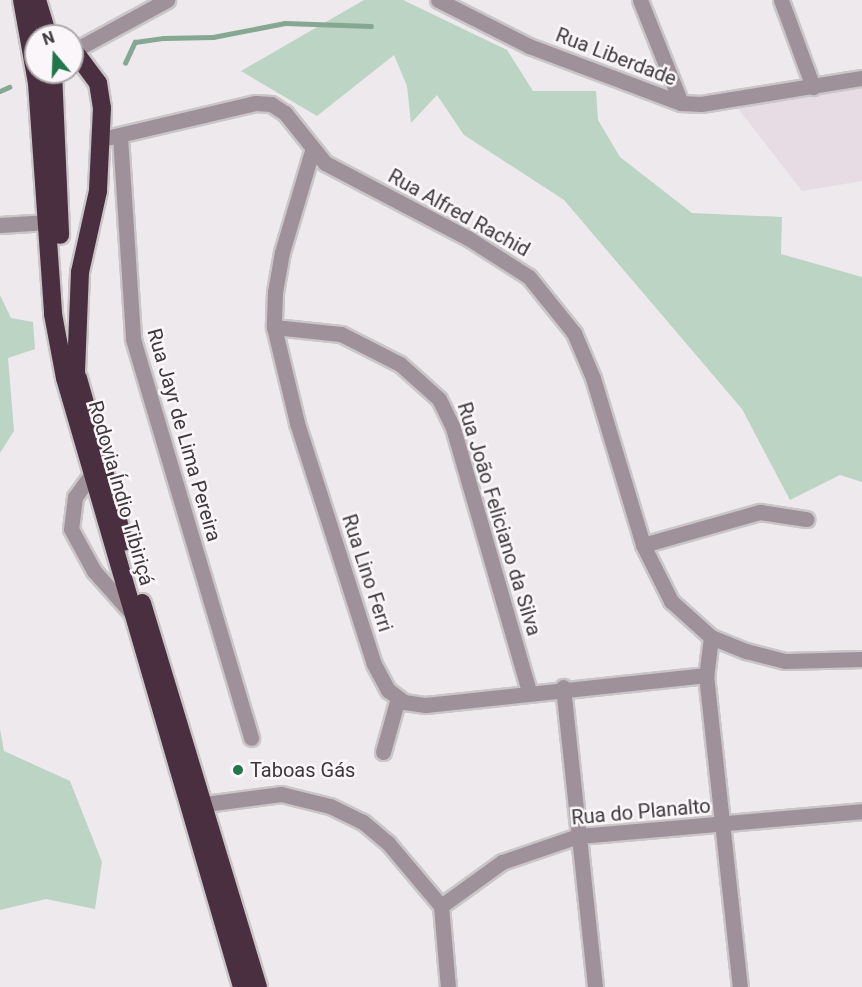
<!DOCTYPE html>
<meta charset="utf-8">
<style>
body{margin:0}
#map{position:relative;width:862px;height:987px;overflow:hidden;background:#eee9ec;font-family:Roboto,sans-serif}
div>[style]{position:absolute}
.built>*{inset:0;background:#e7dce3}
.green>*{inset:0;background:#bcd4c4}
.stream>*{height:4.5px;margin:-2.25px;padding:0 2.25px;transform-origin:2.25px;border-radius:2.25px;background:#86a791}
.roads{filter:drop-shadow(2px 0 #cac6c8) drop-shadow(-2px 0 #cac6c8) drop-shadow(0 2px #cac6c8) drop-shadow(0 -2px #cac6c8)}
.minor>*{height:15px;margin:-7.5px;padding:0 7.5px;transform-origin:7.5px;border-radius:7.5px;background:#9f9199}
.highway>*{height:18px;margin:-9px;padding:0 9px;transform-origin:9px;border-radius:9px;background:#4a2f40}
.dots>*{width:16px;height:16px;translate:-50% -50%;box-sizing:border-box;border:3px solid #fbf6f9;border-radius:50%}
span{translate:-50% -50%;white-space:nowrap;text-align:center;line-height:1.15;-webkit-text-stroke:5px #fbf6f9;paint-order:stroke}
.street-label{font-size:20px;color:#3b393a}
.poi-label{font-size:20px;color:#3b393a}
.left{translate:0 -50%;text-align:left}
.north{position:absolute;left:24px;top:24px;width:60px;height:60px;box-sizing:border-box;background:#fbf6f9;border:2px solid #aeaaad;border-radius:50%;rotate:341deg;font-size:16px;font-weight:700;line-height:24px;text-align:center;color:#3b393a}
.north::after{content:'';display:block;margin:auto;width:21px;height:27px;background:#22774a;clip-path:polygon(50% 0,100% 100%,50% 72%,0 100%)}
</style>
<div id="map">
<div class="built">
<div style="clip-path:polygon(862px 88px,862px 181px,802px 191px,737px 107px)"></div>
</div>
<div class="green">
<div style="clip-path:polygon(364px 0,403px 0,507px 50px,533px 91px,596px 91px,598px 120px,620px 157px,692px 213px,782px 217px,781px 254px,862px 277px,862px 482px,840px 475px,790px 500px,742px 409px,564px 200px,464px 135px,437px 95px,411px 123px,407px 86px,394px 55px,317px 116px,241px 71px)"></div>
<div style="clip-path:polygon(0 295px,11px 318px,33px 322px,35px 349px,8px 358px,14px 431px,0 453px)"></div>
<div style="clip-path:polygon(0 729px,4px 751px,70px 781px,102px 862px,95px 909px,46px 899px,0 910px)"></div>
</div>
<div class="stream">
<div style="left:125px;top:63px;width:23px;rotate:-65deg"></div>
<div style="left:135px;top:42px;width:29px;rotate:-8deg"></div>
<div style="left:164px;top:38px;width:49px;rotate:-1.2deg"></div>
<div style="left:213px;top:37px;width:73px;rotate:-11deg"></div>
<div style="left:285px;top:23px;width:86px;rotate:2deg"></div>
<div style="left:0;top:91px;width:10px;rotate:-24deg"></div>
</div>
<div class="roads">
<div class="minor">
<div style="left:438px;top:0;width:102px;rotate:26.8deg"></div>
<div style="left:529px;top:46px;width:162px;rotate:20.6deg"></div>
<div style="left:681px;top:103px;width:20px;rotate:3deg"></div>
<div style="left:701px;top:104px;width:163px;rotate:-9.2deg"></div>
<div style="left:640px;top:0;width:111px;rotate:68.3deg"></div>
<div style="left:781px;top:0;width:93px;rotate:69.8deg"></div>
<div style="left:75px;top:50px;width:105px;rotate:-28.5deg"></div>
<div style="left:120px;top:136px;width:203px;rotate:86.3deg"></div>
<div style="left:133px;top:339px;width:416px;rotate:73.5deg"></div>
<div style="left:102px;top:139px;width:158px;rotate:-13.2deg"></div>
<div style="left:256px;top:103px;width:15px;rotate:4deg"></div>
<div style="left:271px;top:104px;width:17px;rotate:33deg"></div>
<div style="left:285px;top:113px;width:64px;rotate:51.3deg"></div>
<div style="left:325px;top:163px;width:161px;rotate:27.7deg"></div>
<div style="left:468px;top:238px;width:72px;rotate:32.6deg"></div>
<div style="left:529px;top:277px;width:72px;rotate:51.2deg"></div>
<div style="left:574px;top:333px;width:49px;rotate:67.1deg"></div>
<div style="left:593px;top:378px;width:174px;rotate:73.3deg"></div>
<div style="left:643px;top:545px;width:63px;rotate:63.4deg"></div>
<div style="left:671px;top:601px;width:54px;rotate:42deg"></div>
<div style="left:711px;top:637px;width:38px;rotate:22deg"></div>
<div style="left:746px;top:651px;width:40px;rotate:14.4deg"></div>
<div style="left:785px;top:661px;width:77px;rotate:-1.5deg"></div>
<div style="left:312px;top:151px;width:105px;rotate:106.5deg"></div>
<div style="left:282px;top:252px;width:41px;rotate:99.9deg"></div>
<div style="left:275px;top:292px;width:35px;rotate:92deg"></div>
<div style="left:274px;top:327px;width:99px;rotate:76.5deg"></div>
<div style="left:297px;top:423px;width:253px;rotate:72.3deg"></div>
<div style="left:374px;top:664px;width:30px;rotate:62deg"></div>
<div style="left:388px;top:690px;width:20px;rotate:37deg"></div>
<div style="left:404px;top:702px;width:22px;rotate:8deg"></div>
<div style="left:426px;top:705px;width:282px;rotate:-6.1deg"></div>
<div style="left:0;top:225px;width:48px;rotate:-3.6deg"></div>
<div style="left:274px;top:327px;width:67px;rotate:6deg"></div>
<div style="left:341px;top:334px;width:66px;rotate:27deg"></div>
<div style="left:400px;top:364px;width:52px;rotate:41.9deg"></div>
<div style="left:439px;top:399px;width:32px;rotate:64deg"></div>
<div style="left:453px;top:428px;width:275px;rotate:73.9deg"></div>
<div style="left:91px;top:475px;width:27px;rotate:126deg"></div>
<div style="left:75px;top:497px;width:32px;rotate:97deg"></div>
<div style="left:71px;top:529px;width:48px;rotate:61.3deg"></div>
<div style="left:94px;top:571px;width:59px;rotate:48.4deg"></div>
<div style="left:643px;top:545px;width:122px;rotate:-15.8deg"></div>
<div style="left:760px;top:512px;width:47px;rotate:8.7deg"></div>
<div style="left:711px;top:637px;width:38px;rotate:97deg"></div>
<div style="left:706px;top:675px;width:314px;rotate:83.8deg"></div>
<div style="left:563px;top:687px;width:302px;rotate:83.9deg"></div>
<div style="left:383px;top:752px;width:56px;rotate:-74.5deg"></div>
<div style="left:205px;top:804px;width:77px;rotate:-7.5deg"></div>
<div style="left:281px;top:794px;width:50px;rotate:13.8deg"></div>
<div style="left:330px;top:806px;width:37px;rotate:26deg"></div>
<div style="left:363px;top:822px;width:33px;rotate:40deg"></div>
<div style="left:388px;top:843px;width:82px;rotate:49.9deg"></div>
<div style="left:441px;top:906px;width:81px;rotate:85.1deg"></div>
<div style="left:441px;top:906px;width:75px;rotate:-35.8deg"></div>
<div style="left:502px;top:862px;width:80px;rotate:-18.9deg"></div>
<div style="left:578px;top:836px;width:285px;rotate:-5deg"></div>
</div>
<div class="highway">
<div style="left:22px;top:0;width:84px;rotate:79.8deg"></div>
<div style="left:37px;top:83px;width:232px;rotate:86deg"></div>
<div style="left:53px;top:314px;width:65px;rotate:79.4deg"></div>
<div style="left:65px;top:378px;width:634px;rotate:73.79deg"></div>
<div style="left:37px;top:0;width:38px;rotate:73deg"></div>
<div style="left:72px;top:48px;width:44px;rotate:53.4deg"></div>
<div style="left:98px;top:83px;width:25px;rotate:81deg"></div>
<div style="left:102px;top:108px;width:83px;rotate:92.8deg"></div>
<div style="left:98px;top:191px;width:83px;rotate:102.5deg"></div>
<div style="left:80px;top:272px;width:100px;rotate:92.3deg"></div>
<div style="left:53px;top:72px;width:163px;rotate:87.5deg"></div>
<div style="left:78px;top:378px;width:170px;rotate:74.3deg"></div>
<div style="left:142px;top:603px;width:401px;rotate:73.2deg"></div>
</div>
</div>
<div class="dots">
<div style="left:238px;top:770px;background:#22774a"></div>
</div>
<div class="street-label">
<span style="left:616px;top:57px;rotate:21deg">Rua Liberdade</span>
<span style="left:459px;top:213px;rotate:29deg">Rua Alfred Rachid</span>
<span style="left:184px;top:435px;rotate:74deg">Rua Jayr de Lima Pereira</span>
<span style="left:121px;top:493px;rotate:74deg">Rodovia Índio Tibiriçá</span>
<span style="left:499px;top:519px;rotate:73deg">Rua João Feliciano da Silva</span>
<span style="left:367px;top:573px;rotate:72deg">Rua Lino Ferri</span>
<span style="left:641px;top:812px;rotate:-5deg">Rua do Planalto</span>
</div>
<div class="poi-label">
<span class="left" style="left:250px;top:770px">Taboas Gás</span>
</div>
<div class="north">N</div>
</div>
